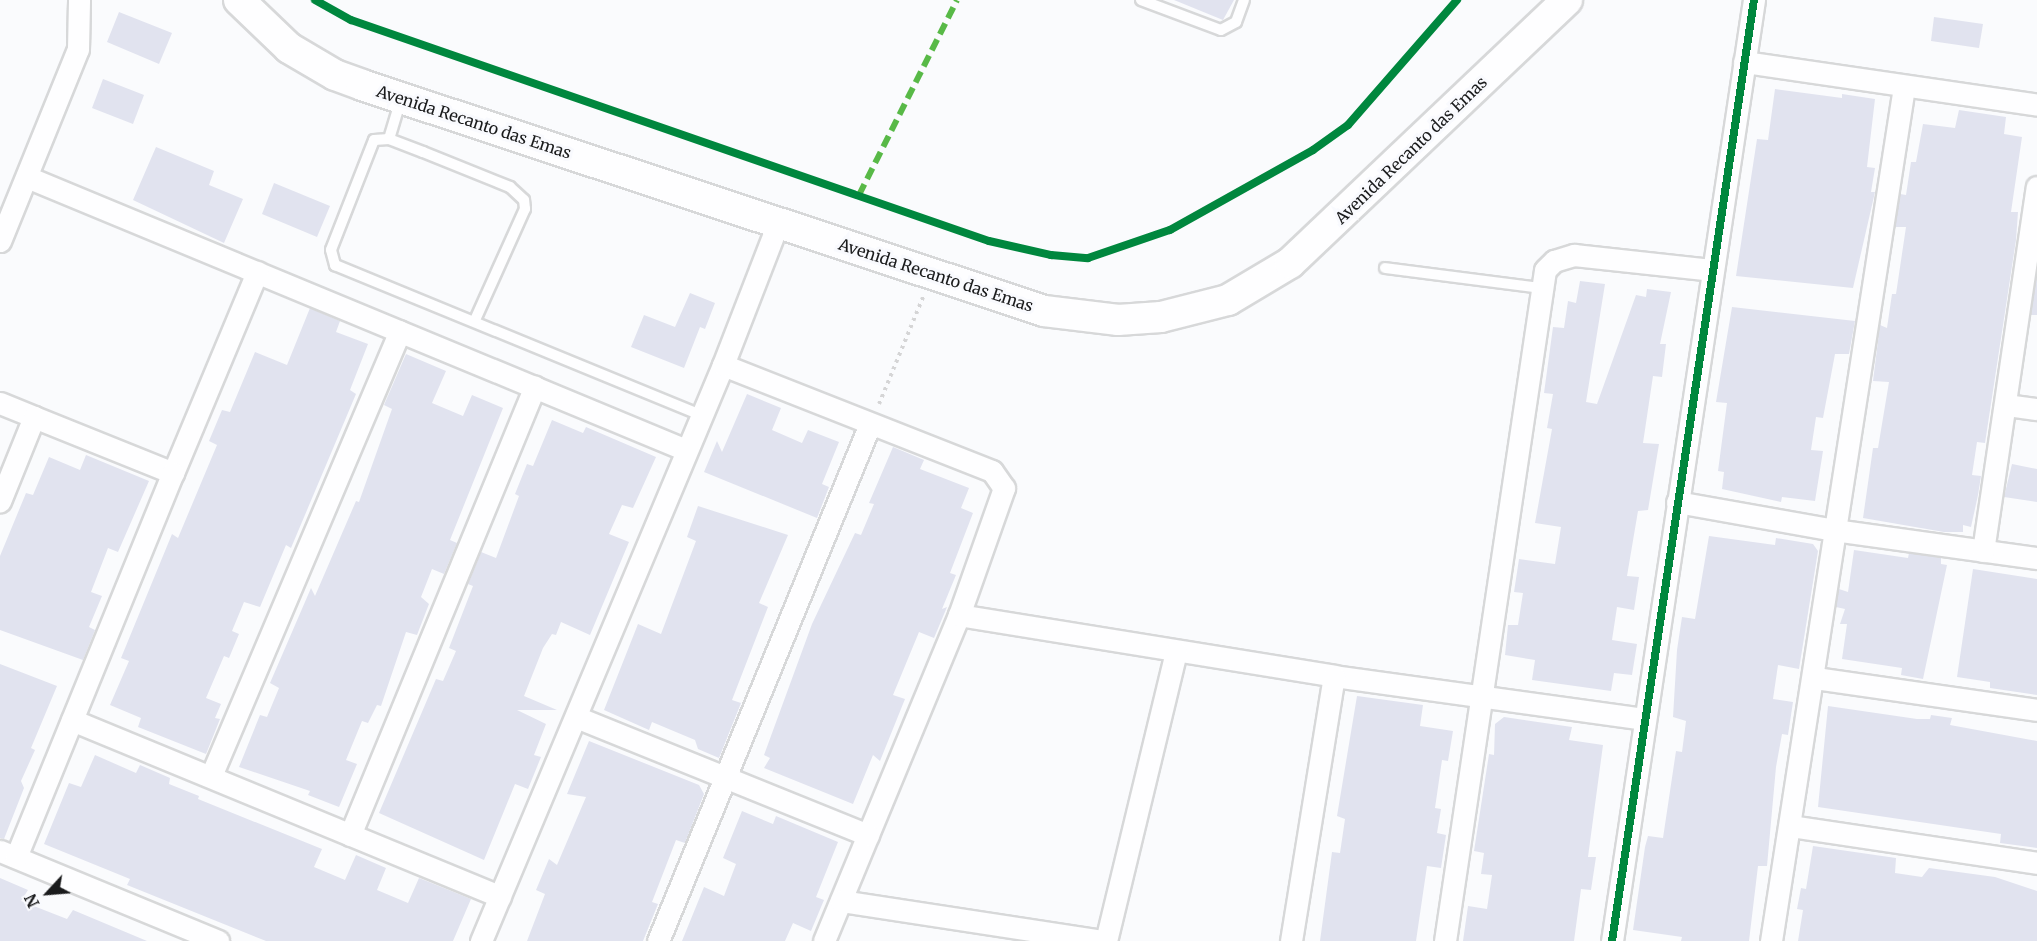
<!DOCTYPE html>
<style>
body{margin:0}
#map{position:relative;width:2037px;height:941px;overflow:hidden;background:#fafbfd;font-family:Merriweather,serif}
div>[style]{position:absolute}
.building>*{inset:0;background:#e1e3ef}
.path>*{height:4px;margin-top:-2px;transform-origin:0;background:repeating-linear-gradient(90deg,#d5d5d6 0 3px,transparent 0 7.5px)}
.roads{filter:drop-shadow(2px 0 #d7d8d9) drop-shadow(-2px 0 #d7d8d9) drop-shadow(0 2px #d7d8d9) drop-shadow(0 -2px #d7d8d9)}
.lane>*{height:10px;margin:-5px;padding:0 5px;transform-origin:5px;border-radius:5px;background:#fefeff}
.street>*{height:21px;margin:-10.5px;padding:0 10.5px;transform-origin:10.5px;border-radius:10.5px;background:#fefeff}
.secondary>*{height:30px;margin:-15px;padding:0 15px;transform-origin:15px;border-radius:15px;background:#fefeff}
.quiet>*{height:6px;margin-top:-3px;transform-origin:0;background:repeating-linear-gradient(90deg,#58b947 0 12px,transparent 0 18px)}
.cycleway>*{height:8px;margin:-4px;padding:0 4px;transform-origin:4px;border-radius:4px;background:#00873e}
span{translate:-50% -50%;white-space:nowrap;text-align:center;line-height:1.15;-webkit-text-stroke:6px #f9fafe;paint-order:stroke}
.street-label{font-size:16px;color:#1a1b1c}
.north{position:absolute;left:18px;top:863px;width:60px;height:60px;-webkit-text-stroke:4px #f9fafe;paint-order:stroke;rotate:244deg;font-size:16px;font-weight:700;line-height:24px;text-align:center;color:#1a1b1c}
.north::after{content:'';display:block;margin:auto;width:21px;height:27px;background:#1a1b1c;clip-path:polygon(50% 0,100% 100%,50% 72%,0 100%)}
</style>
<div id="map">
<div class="building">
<div style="clip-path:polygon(1174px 0,1234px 0,1223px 20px)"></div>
<div style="clip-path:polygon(119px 12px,172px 33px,159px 64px,107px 42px)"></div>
<div style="clip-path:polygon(1934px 17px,1983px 24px,1979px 48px,1931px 41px)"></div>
<div style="clip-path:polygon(103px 79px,144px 95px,133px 124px,92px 108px)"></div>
<div style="clip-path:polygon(1775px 89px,1842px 98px,1842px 94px,1875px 99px,1867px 167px,1875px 168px,1871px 192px,1875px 192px,1853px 288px,1736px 276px,1757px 139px,1768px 140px)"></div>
<div style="clip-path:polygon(1959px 110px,2006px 117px,2004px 134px,2022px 137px,2011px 212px,2018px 212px,2016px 240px,1985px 443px,1977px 442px,1972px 475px,1981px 476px,1978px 495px,1971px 527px,1963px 525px,1963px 532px,1944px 532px,1863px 518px,1873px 448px,1878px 448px,1889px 382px,1873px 381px,1880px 325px,1887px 328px,1892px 294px,1896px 294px,1906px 227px,1895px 227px,1900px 194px,1906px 195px,1911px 162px,1916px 162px,1923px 124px,1955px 128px)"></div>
<div style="clip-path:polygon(156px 147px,214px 171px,209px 185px,243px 199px,224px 243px,133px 200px)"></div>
<div style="clip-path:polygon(274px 183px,330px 206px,317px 237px,262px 214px)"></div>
<div style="clip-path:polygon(2037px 274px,2037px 315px,2031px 315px)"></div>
<div style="clip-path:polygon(1580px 281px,1605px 284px,1586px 402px,1597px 404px,1636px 295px,1646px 297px,1647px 289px,1671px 292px,1660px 344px,1666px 344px,1662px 377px,1653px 376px,1643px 443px,1659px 444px,1648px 510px,1638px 511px,1627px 576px,1639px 577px,1634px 610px,1617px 607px,1612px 640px,1637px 644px,1632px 675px,1614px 673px,1611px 691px,1532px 680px,1535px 660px,1505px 655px,1508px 625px,1518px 625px,1523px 593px,1514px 592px,1519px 559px,1555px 564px,1561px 527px,1535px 523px,1552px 429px,1547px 428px,1553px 394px,1544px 393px,1553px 327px,1564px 328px,1568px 301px,1576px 303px)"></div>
<div style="clip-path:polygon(690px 293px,715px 303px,705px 329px,700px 327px,684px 368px,631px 347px,644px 315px,675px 327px)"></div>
<div style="clip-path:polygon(1732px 307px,1855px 321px,1849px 354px,1835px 354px,1823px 418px,1816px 417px,1811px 450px,1823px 451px,1815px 501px,1782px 497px,1781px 502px,1722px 489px,1724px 472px,1718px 471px,1727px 403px,1716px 402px)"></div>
<div style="clip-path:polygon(310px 308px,340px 321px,336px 332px,368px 344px,350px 390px,356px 394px,291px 548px,286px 545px,260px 607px,244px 602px,232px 631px,239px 634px,229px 658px,224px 656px,206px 698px,221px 704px,215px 718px,220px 719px,206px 754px,138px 727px,141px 718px,110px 705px,129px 661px,121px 658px,172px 534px,178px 538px,217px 445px,209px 441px,222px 410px,230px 412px,255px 352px,287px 365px)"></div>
<div style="clip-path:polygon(406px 354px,446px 371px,432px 403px,463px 416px,472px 395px,503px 408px,450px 540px,457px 543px,444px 574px,432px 569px,421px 597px,429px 604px,417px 635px,406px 632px,381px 706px,377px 705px,368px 723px,362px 721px,346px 760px,357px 764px,339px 807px,308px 795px,310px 791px,239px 767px,260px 715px,267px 717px,279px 688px,270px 683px,311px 588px,315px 596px,356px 501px,359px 502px,392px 409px,384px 405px)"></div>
<div style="clip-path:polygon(747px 394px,781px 408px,772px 430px,802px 443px,808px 430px,839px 442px,822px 484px,829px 487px,817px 518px,704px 472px,717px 441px,722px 452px)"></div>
<div style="clip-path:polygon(552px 420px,583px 433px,586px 427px,656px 457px,633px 508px,622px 505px,609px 534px,629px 542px,590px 635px,561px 622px,556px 635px,552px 634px,543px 648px,524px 696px,557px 710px,517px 710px,546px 724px,534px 755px,541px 757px,528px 789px,515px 784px,484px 860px,379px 813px,436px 679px,443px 681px,456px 651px,449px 648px,473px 586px,468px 584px,481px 552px,496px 558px,519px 496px,515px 494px,527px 464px,533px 466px)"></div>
<div style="clip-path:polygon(893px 447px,924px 460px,920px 469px,969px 488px,961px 508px,973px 513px,950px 573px,956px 575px,942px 609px,947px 607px,934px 638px,919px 632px,893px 695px,905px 699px,880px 761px,873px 755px,853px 804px,764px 768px,770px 758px,764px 755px,812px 624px,855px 533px,861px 535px,874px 504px,869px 503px)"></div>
<div style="clip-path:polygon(86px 455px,149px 481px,118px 552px,108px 548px,91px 592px,102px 596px,89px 627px,95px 630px,83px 660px,0 630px,0 556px,26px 493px,33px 495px,49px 457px,80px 470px)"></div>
<div style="clip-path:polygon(2012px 464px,2037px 469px,2037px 502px,2004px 497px)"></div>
<div style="clip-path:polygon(698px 506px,788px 535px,759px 603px,768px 607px,732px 700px,741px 703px,719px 758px,698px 749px,695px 740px,652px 722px,649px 730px,604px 710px,638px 624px,661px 634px,696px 541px,687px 537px)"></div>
<div style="clip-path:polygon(1709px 536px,1775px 545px,1776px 538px,1813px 544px,1818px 551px,1799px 669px,1778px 665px,1773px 699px,1793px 702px,1788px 735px,1782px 734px,1776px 767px,1767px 866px,1758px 866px,1749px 941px,1681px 941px,1682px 937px,1633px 930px,1645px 847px,1648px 836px,1663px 838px,1676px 751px,1682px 752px,1686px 721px,1673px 717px,1677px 650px,1682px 617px,1695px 619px)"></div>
<div style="clip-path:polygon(1854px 550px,1908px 558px,1909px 553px,1941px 558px,1941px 564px,1947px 565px,1923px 679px,1901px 675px,1902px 668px,1842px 659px,1847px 624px,1840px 624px,1845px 609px,1836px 607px,1839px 589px,1848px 592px)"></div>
<div style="clip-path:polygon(1973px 569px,2037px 579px,2037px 695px,1990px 688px,1990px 682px,1957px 677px)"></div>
<div style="clip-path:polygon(0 664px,57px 686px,31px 748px,35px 750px,21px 781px,24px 788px,4px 839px,0 838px)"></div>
<div style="clip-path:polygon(1357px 696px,1423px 705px,1420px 726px,1453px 731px,1448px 761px,1442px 760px,1435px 808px,1441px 809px,1437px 833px,1446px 835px,1441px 868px,1427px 866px,1416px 941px,1320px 941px,1332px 852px,1340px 853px,1345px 819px,1337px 816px)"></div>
<div style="clip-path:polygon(1828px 706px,1917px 719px,1930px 719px,1931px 715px,1952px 718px,1950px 725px,2037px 741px,2037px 848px,2000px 843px,2001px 834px,1818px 807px)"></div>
<div style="clip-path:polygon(1504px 717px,1572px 727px,1569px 740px,1603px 745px,1588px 857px,1596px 857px,1591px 890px,1581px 889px,1574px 941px,1463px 941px,1468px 906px,1487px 909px,1492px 875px,1481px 874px,1484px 853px,1474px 851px,1489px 754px,1494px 755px,1495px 724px)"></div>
<div style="clip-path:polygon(589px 741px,699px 785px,704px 794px,685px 843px,676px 840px,652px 902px,658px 904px,643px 941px,527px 941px,545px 894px,536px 890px,549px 859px,557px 865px,586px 797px,567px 794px)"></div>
<div style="clip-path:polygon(95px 755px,136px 773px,140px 765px,170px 778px,169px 784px,199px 796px,198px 799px,322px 849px,314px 867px,345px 880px,356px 855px,386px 868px,377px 890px,408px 903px,419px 878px,471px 899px,453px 941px,266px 941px,127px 885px,130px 879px,44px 844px,69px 783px,81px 787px)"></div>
<div style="clip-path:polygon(742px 811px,773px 824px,776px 816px,838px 842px,816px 897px,824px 900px,811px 931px,793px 923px,785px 941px,682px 941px,704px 887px,724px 896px,736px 864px,723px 858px)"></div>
<div style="clip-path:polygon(1813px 846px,1896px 858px,1895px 873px,1922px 877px,1929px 868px,1995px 877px,2037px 891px,2037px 941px,1798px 941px,1803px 910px,1797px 909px,1801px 888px,1806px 889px)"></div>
<div style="clip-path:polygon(0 878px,28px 890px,21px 901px,67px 919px,73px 910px,147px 941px,0 941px)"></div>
</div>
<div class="path">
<div style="left:879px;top:404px;width:116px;rotate:-67.6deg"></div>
</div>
<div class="roads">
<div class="lane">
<div style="left:1141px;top:0;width:85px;rotate:20.6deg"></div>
<div style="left:1221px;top:30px;width:17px;rotate:-28deg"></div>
<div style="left:1236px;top:22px;width:23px;rotate:-70deg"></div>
<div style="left:389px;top:139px;width:42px;rotate:-73.3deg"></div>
<div style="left:1385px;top:268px;width:157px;rotate:7.3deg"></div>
<div style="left:475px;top:320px;width:122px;rotate:-65.8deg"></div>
<div style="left:525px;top:209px;width:9px;rotate:-96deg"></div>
<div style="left:524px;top:200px;width:19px;rotate:-137deg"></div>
<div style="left:510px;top:187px;width:94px;rotate:-158.1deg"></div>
<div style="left:423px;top:152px;width:36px;rotate:-159deg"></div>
<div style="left:389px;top:139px;width:15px;rotate:176deg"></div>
<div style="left:374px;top:140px;width:118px;rotate:111.4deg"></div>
<div style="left:331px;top:250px;width:16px;rotate:75deg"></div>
<div style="left:335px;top:265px;width:395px;rotate:22.3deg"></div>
</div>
<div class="street">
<div style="left:1744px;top:62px;width:296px;rotate:8.3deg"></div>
<div style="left:27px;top:177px;width:713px;rotate:22.5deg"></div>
<div style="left:0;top:241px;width:207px;rotate:-67.9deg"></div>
<div style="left:78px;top:49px;width:49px;rotate:-88.8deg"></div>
<div style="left:723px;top:365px;width:289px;rotate:21.5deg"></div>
<div style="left:992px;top:471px;width:21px;rotate:55deg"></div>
<div style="left:1004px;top:488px;width:135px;rotate:109.5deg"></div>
<div style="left:959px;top:615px;width:353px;rotate:112.5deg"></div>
<div style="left:0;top:403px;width:37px;rotate:22deg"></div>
<div style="left:34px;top:417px;width:91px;rotate:112deg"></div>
<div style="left:2007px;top:405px;width:30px;rotate:8deg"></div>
<div style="left:34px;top:417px;width:150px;rotate:21.9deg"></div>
<div style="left:173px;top:473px;width:218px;rotate:-67.3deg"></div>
<div style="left:1677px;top:502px;width:159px;rotate:10.1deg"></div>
<div style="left:1834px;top:530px;width:205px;rotate:7.9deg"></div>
<div style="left:1983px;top:551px;width:368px;rotate:-81.6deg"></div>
<div style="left:959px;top:615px;width:380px;rotate:9.2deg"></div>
<div style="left:1334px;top:676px;width:313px;rotate:7.9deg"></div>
<div style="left:1815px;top:678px;width:224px;rotate:8.2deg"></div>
<div style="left:576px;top:717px;width:315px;rotate:22deg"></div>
<div style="left:72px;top:720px;width:463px;rotate:22.4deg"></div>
<div style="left:211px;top:776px;width:483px;rotate:-67deg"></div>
<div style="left:1790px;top:826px;width:250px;rotate:8.5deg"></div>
<div style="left:350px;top:835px;width:485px;rotate:-67.6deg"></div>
<div style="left:0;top:851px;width:236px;rotate:22.4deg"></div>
<div style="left:16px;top:857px;width:415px;rotate:-67.8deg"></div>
<div style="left:841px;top:901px;width:265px;rotate:8.7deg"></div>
<div style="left:481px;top:941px;width:625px;rotate:-67.21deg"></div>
<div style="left:723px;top:365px;width:152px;rotate:-68.8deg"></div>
<div style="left:658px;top:941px;width:559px;rotate:-67.7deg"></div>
<div style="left:1106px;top:941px;width:297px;rotate:-76.4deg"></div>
<div style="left:1291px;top:941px;width:268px;rotate:-80.8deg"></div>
<div style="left:1445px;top:941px;width:678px;rotate:-81.52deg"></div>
<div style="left:1545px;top:270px;width:13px;rotate:-45deg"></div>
<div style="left:1554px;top:261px;width:21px;rotate:-17deg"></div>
<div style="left:1574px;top:255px;width:138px;rotate:6.2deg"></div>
<div style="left:1612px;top:941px;width:952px;rotate:-81.42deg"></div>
<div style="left:1771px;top:941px;width:864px;rotate:-81.15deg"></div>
</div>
<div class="secondary">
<div style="left:239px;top:0;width:69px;rotate:43.8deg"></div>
<div style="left:289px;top:48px;width:53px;rotate:30.4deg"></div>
<div style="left:335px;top:75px;width:29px;rotate:20deg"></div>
<div style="left:362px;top:85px;width:718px;rotate:18.33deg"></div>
<div style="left:1044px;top:311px;width:75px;rotate:6.9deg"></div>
<div style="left:1118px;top:320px;width:43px;rotate:-4deg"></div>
<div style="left:1161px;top:317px;width:69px;rotate:-14.2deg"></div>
<div style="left:1228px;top:300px;width:72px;rotate:-30.8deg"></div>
<div style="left:1290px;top:263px;width:382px;rotate:-43.5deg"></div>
</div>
</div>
<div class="quiet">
<div style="left:859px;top:195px;width:218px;rotate:-63.3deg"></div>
</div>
<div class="cycleway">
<div style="left:315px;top:0;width:41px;rotate:29.1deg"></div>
<div style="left:351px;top:20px;width:675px;rotate:19.11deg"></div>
<div style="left:989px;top:241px;width:64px;rotate:12.7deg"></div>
<div style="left:1051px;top:255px;width:37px;rotate:5deg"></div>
<div style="left:1088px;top:258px;width:87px;rotate:-18.9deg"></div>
<div style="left:1170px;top:230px;width:164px;rotate:-29.2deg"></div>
<div style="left:1313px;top:150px;width:43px;rotate:-35.5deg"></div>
<div style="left:1348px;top:125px;width:166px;rotate:-48.9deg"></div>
<div style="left:1612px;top:941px;width:952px;rotate:-81.42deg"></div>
</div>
<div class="street-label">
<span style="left:474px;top:122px;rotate:18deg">Avenida Recanto das Emas</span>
<span style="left:1411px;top:150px;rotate:-44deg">Avenida Recanto das Emas</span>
<span style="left:936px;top:275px;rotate:18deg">Avenida Recanto das Emas</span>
</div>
<div class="north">N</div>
</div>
